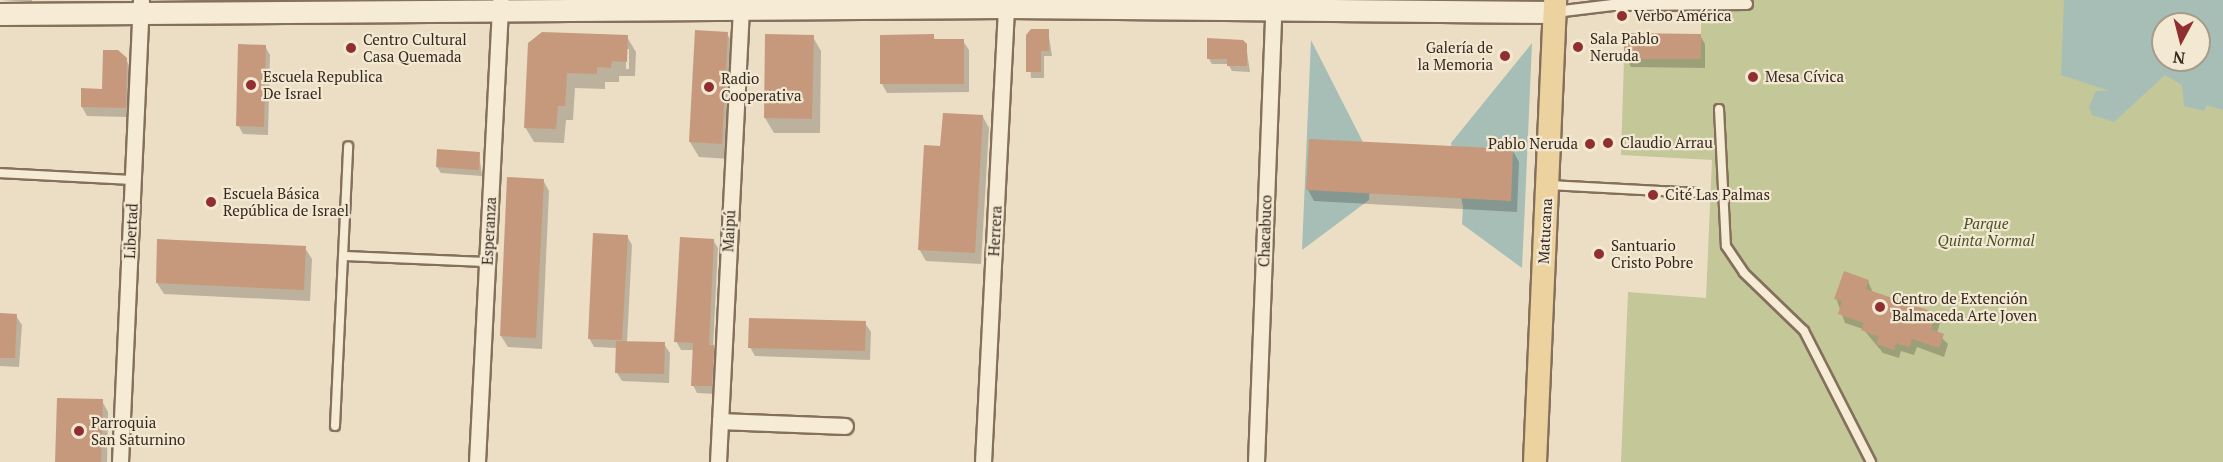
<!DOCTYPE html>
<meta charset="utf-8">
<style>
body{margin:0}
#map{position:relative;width:2223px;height:462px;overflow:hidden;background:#ebdec4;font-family:"PT Serif",serif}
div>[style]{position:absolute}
.green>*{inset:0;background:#c4c898}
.water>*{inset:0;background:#a6beb6}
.shadow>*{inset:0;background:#0003}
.building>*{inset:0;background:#c7997c}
.roads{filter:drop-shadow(2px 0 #84705b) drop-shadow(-2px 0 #84705b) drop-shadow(0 2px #84705b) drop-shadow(0 -2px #84705b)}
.service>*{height:8px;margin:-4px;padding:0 4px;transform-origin:4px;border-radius:4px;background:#f6ecd6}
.pedestrian>*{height:10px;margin:-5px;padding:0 5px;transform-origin:5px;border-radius:5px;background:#f6ecd6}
.minor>*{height:15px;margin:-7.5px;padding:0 7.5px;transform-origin:7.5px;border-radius:7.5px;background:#f6ecd6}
.secondary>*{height:21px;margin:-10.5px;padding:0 10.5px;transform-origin:10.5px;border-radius:10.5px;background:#f6ecd6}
.primary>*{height:22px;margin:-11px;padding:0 11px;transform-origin:11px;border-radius:11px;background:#ecd29e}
.dots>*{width:16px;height:16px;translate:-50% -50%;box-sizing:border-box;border:3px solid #f3e9d3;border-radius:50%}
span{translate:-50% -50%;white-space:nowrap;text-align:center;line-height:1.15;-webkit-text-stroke:4.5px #f3e9d3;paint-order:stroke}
.poi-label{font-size:15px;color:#35291f}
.left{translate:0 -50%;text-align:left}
.right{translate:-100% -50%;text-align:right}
.park-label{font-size:15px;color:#475126;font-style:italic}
.street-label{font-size:15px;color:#35291f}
.north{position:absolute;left:2151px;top:12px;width:60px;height:60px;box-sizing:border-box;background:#f3e9d3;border:2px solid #a79c8b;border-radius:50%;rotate:187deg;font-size:16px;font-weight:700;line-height:24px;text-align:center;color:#35291f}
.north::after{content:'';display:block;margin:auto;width:21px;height:27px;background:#902f32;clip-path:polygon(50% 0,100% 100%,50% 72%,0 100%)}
</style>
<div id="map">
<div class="green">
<div style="clip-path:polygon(evenodd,1701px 0,2223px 0,2223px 462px,1621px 462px,1628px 292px,1706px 298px,1712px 160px,1621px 155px,1624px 59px,1701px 59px,1701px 0,2163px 24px,2199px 24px,2199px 60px,2163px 60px,2163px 24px)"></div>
</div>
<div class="water">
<div style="clip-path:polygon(evenodd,2064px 0,2223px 0,2223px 110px,2207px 105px,2204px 111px,2184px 106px,2182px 85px,2165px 75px,2114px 122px,2092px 115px,2089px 107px,2096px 91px,2110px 91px,2061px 75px,2064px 0,2163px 24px,2199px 24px,2199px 60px,2163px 60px,2163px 24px)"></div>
<div style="clip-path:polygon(1311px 40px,1371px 158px,1369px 200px,1302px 250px)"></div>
<div style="clip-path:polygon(1532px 43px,1525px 204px,1522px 268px,1462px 224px,1463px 207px,1451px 143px)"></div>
</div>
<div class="shadow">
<div style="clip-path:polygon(0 0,32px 0,32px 2px)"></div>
<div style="clip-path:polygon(174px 0,246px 0,246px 3px)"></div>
<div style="clip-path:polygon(291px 0,404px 0,404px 4px,293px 3px)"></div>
<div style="clip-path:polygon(1048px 30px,1052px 56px,1044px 56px,1044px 78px,1031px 78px,1028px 36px)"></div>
<div style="clip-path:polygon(727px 34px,736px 48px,730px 159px,699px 157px,690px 142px)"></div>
<div style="clip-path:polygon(1700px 35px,1705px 44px,1705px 68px,1631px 67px,1626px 58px)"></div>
<div style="clip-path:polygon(933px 36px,936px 41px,963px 41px,969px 50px,969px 92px,887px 93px,882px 84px)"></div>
<div style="clip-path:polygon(evenodd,627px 37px,636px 52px,635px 76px,619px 76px,619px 82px,605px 82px,605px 89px,575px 88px,573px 120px,566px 120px,564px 143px,534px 142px,525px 127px,530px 44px,627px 37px,626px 49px,629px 49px,629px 69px,626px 69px,626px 49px)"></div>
<div style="clip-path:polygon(813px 37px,821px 51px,820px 133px,774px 133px,765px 118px)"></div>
<div style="clip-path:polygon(1246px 45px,1250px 72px,1232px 71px,1228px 64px,1212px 64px,1209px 59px)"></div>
<div style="clip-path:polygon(265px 46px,270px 55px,268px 135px,243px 134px,238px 125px)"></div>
<div style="clip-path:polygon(126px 59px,131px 69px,130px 117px,87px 116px,82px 107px,104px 90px)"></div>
<div style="clip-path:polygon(983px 117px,989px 128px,981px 264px,926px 261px,919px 249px,942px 147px)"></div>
<div style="clip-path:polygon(1513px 151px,1519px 162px,1517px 212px,1314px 201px,1308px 190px)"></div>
<div style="clip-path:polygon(479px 154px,482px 176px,441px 173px,437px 167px)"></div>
<div style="clip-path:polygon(543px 180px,549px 191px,542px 349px,508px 347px,501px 336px)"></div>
<div style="clip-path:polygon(627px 236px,632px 245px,627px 343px,664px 344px,670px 353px,669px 383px,622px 381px,617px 373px,617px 348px,594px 347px,589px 338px)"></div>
<div style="clip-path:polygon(713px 240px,718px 248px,713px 347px,718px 355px,716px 394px,697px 393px,693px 385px,694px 350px,681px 350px,676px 341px)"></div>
<div style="clip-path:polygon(159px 241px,305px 248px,312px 259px,310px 301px,164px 294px,157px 283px)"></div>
<div style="clip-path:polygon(1868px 281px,1873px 293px,1935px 314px,1940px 323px,1937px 333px,1948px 344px,1944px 357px,1917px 347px,1914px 355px,1901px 351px,1899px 358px,1883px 353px,1863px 329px,1845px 323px,1836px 298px)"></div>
<div style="clip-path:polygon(0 315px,16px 316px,22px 325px,19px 367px,0 366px)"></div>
<div style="clip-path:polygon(865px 323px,871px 332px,870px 360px,755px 356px,750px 347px)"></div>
<div style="clip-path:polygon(102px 401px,108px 412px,107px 462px,57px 462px)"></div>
</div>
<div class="building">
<div style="clip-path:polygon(1031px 29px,1049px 29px,1049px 51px,1041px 51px,1041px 72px,1026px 72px,1026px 35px)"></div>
<div style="clip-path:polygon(695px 30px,728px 32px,722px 144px,689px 142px)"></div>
<div style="clip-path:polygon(542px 32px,628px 35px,627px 62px,612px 61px,611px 68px,597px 67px,597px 74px,567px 73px,565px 106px,558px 106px,556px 129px,524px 128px,528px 43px)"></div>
<div style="clip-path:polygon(1624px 33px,1701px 34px,1701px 59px,1624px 59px)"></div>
<div style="clip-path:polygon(765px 34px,814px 35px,812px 119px,764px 118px)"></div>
<div style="clip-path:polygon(934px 34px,934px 39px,964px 39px,964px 84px,880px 84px,880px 35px)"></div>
<div style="clip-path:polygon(1207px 38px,1243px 40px,1247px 44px,1247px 66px,1227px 66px,1227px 59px,1207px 59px)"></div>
<div style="clip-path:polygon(238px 44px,266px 45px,264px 127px,236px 126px)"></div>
<div style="clip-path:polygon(103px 50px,118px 50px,127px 58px,126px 108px,81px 107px,81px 88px,102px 89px)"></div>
<div style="clip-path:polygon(943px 113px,983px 115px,975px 253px,918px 250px,924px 145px,940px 146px)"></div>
<div style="clip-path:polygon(1309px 139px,1513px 149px,1511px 201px,1306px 190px)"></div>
<div style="clip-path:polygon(437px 149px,480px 152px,479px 170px,436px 167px)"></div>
<div style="clip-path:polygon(507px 177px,544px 179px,536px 338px,500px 336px)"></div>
<div style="clip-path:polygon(593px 233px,628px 235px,622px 340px,588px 339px)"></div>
<div style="clip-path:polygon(680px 237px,714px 239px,709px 345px,714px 345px,712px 386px,691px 386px,693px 343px,674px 342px)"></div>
<div style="clip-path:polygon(157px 239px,306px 246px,304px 290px,156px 283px)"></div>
<div style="clip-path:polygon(1844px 271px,1869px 280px,1866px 289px,1936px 313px,1931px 329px,1944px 334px,1939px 348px,1912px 339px,1909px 347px,1896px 343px,1894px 350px,1876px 344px,1879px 337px,1861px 330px,1864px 323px,1838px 314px,1842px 301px,1834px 299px)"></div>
<div style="clip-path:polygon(0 313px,17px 314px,15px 358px,0 358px)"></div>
<div style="clip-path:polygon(749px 318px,866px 321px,865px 351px,748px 348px)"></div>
<div style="clip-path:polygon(616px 341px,665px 342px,664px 374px,615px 373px)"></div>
<div style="clip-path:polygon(57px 398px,103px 399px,101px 462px,55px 462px)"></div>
</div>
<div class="roads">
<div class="service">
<div style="left:1719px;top:109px;width:137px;rotate:87.1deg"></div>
<div style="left:1726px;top:246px;width:32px;rotate:56deg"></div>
<div style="left:1744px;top:273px;width:83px;rotate:44deg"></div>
<div style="left:1804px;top:331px;width:147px;rotate:62.9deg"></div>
<div style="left:0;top:173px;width:133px;rotate:3deg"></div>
<div style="left:1548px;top:185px;width:146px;rotate:3.1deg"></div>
<div style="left:343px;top:256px;width:144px;rotate:2.4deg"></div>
<div style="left:335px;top:426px;width:280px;rotate:-87.3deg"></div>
</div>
<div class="pedestrian">
<div style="left:1555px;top:12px;width:58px;rotate:-6.9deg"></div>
<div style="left:1613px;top:5px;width:134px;rotate:-0.4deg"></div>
</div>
<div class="minor">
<div style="left:720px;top:421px;width:125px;rotate:2.3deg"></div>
<div style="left:120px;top:462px;width:462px;rotate:-87.4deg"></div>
<div style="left:477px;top:462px;width:463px;rotate:-87.1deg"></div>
<div style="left:718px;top:462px;width:463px;rotate:-87.1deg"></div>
<div style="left:983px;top:462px;width:463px;rotate:-87.1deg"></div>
<div style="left:1256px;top:462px;width:462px;rotate:-87.8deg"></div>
</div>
<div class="secondary">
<div style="left:0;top:14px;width:1005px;rotate:-0.4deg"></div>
<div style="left:1005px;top:7px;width:550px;rotate:0.52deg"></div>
</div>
<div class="primary">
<div style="left:1535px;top:462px;width:462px;rotate:-87.5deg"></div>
</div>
</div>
<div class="dots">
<div style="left:1622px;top:16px;background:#902f32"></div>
<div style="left:1578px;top:47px;background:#902f32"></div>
<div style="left:351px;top:48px;background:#902f32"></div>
<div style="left:1505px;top:56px;background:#902f32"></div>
<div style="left:1753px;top:77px;background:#902f32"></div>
<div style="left:251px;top:85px;background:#902f32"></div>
<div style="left:709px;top:87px;background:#902f32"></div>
<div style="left:1608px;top:143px;background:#902f32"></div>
<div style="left:1590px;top:144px;background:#902f32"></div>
<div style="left:1653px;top:195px;background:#902f32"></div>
<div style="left:211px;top:202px;background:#902f32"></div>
<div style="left:1599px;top:254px;background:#902f32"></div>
<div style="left:1880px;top:307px;background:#902f32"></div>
<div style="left:79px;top:431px;background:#902f32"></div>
</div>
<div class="poi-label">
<span class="left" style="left:1634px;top:16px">Verbo América</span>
<span class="left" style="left:1590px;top:47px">Sala Pablo<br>Neruda</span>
<span class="left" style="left:363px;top:48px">Centro Cultural<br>Casa Quemada</span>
<span class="right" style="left:1493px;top:56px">Galería de<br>la Memoria</span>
<span class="left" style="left:263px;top:85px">Escuela Republica<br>De Israel</span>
<span class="left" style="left:1765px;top:77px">Mesa Cívica</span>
<span class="left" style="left:721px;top:87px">Radio<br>Cooperativa</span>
<span class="left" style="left:1620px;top:143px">Claudio Arrau</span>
<span class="right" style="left:1578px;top:144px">Pablo Neruda</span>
<span class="left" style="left:223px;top:202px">Escuela Básica<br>República de Israel</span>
<span class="left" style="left:1665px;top:195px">Cité Las Palmas</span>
<span class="left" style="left:1611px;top:254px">Santuario<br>Cristo Pobre</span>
<span class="left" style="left:1892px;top:307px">Centro de Extención<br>Balmaceda Arte Joven</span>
<span class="left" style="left:91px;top:431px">Parroquia<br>San Saturnino</span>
</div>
<div class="park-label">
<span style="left:1986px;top:232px">Parque<br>Quinta Normal</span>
</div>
<div class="street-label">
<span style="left:131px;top:231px;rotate:-87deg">Libertad</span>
<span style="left:489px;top:231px;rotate:-87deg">Esperanza</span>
<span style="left:729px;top:231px;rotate:-87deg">Maipú</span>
<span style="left:995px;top:231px;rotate:-87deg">Herrera</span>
<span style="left:1265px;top:231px;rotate:-88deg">Chacabuco</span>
<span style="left:1545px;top:231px;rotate:-87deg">Matucana</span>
</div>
<div class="north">N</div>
</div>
